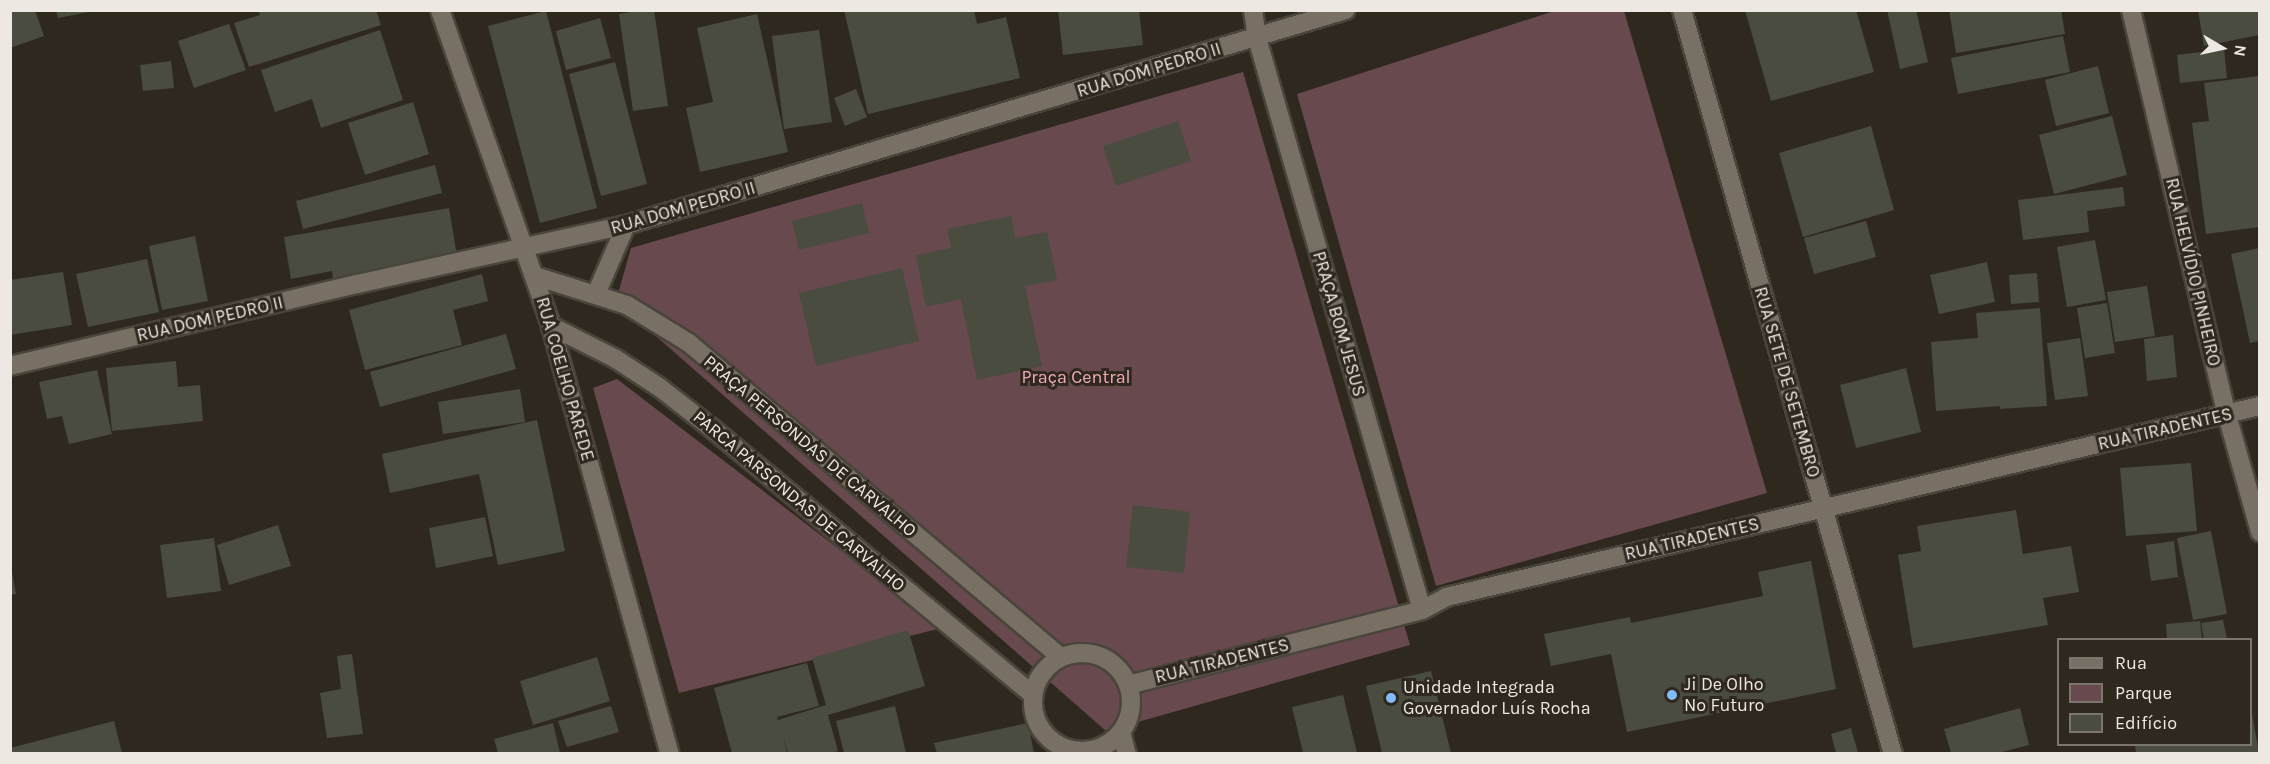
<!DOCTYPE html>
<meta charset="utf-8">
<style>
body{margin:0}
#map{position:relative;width:2270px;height:764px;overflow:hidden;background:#2f281f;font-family:Karla,sans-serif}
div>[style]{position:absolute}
.green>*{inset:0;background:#67494e}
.building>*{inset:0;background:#4b4c40}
.roads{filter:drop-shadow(2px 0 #4a453c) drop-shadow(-2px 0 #4a453c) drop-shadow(0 2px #4a453c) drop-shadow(0 -2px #4a453c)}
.minor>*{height:18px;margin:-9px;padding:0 9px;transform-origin:9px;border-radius:9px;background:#787065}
.minor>.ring{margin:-9px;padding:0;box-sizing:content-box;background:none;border:18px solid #787065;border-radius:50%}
.dots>*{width:16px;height:16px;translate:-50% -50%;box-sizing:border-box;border:3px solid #2f281f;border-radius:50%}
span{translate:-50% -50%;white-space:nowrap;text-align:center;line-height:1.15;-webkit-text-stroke:6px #2f281f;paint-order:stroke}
.street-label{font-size:18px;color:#ede8e2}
.park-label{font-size:18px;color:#f0abb7}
.poi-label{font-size:18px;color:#ede8e2}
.left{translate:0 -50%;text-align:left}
.frame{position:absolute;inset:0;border:12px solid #ede8e2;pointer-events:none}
.legend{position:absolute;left:2057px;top:638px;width:195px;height:108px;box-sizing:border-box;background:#2f281f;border:2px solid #7b756d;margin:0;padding:8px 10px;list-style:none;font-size:18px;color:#ede8e2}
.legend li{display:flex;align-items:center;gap:12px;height:30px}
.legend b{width:30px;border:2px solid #7b756d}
.north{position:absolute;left:2192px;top:18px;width:60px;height:60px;-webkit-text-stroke:4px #2f281f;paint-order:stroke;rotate:99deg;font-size:16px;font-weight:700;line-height:24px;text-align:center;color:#ede8e2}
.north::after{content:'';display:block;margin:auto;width:21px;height:27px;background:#ede8e2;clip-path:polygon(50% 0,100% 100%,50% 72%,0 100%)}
</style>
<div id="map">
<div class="green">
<div style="clip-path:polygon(1554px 11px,1624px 11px,1767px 493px,1436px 586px,1297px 94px)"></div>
<div style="clip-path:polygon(1243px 72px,1410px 645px,1106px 731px,616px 301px,631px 248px)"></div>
<div style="clip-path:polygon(617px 379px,942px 628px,679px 693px,593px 388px)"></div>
</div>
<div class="building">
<div style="clip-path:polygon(10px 10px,35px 10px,44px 36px,10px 48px)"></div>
<div style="clip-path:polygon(56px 10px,89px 10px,89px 12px,58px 18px)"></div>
<div style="clip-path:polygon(258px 10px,376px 10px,381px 25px,249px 67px,234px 23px,260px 15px)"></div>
<div style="clip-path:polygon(642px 10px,654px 10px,668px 106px,633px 111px,619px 14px)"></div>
<div style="clip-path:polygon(844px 10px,974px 10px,977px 24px,1006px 17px,1020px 78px,868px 114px)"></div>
<div style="clip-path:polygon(1058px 10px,1139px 10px,1143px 45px,1063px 55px)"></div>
<div style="clip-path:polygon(1745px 10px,1856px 10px,1874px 72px,1771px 101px)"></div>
<div style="clip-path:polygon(1887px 10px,1916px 10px,1928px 62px,1900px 69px)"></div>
<div style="clip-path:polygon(1949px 10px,2061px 10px,2065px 34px,1956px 53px)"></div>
<div style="clip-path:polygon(2198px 10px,2259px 10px,2259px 35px,2204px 46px)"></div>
<div style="clip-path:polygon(546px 11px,597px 208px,540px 223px,488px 26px)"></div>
<div style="clip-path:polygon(757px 14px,788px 152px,700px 172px,686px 108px,713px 102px,697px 28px)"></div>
<div style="clip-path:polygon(600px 18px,611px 58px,566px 70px,556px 31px)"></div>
<div style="clip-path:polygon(229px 24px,246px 70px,194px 88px,178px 41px)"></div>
<div style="clip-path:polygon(380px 30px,403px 100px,321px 128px,312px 99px,275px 112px,261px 70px)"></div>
<div style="clip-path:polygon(819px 30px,832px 122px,784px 129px,772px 36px)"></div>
<div style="clip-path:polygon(2063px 36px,2070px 72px,1958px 94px,1951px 58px)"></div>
<div style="clip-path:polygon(2224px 49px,2227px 78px,2180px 83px,2177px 55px)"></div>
<div style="clip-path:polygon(171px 61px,174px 88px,143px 91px,140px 65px)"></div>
<div style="clip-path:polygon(615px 62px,647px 184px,601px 196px,569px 74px)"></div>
<div style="clip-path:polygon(2098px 66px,2109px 113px,2056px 126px,2045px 80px)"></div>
<div style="clip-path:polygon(2259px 76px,2259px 227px,2206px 234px,2192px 123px,2209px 121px,2204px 83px)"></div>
<div style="clip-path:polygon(856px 89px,867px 117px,845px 126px,834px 98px)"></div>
<div style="clip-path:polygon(413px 102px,429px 154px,365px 175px,348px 123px)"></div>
<div style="clip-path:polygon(2112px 116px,2127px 175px,2054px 194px,2039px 135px)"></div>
<div style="clip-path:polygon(1178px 121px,1191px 161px,1116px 186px,1103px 146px)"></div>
<div style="clip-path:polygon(1871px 126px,1894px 210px,1803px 237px,1779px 153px)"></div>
<div style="clip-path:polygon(435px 165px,442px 193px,303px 229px,296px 201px)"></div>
<div style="clip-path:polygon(2123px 187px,2125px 206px,2087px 211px,2089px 232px,2023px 240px,2018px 200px)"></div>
<div style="clip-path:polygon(862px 203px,869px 233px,799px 250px,792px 221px)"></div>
<div style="clip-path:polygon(449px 208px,458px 262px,334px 284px,332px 271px,291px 279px,284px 237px)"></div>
<div style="clip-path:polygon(1011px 216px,1015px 238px,1047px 232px,1057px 280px,1025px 286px,1042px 366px,977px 380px,961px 299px,926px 307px,916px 255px,951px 248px,947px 229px)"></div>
<div style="clip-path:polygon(1866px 221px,1876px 257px,1814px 274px,1804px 238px)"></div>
<div style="clip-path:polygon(195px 236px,208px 301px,162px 310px,149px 246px)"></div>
<div style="clip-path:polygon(2095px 240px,2106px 300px,2067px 307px,2057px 247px)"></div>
<div style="clip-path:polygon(2259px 248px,2259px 341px,2250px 343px,2231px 254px)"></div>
<div style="clip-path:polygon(147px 259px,159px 312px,88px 327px,76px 274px)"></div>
<div style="clip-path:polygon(1987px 262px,1995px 302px,1939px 314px,1930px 275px)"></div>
<div style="clip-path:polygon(902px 268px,919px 341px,816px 366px,799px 293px)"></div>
<div style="clip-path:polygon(63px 272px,72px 325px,10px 335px,10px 280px)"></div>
<div style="clip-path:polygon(2037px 273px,2039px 302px,2011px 304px,2009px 275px)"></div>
<div style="clip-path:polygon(482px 274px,488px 301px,453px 310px,462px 345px,365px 370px,349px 310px)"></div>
<div style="clip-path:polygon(2147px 286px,2155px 336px,2115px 342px,2107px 292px)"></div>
<div style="clip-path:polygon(2107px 303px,2115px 353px,2085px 358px,2077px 308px)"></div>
<div style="clip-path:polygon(2040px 308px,2047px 406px,2000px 409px,2000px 406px,1936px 411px,1931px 342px,1978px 338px,1976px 313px)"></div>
<div style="clip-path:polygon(506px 334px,516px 369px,380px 407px,370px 372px)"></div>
<div style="clip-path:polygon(2173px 335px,2177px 377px,2147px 381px,2144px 339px)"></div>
<div style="clip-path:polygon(2080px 338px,2088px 396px,2055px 400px,2047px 343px)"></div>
<div style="clip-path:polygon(176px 361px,178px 387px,200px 385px,203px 421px,112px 431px,106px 368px)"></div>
<div style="clip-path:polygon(1906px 368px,1921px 432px,1856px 448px,1840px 385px)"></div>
<div style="clip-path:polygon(97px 370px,112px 434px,69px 444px,62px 416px,47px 419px,39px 382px)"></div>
<div style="clip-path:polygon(520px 389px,525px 422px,443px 434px,438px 402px)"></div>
<div style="clip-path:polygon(537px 420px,565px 551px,498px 565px,479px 474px,390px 493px,382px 454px)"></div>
<div style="clip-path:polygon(2191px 463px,2197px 531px,2126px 536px,2120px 468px)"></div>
<div style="clip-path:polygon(1133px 505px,1190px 512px,1184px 573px,1126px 567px)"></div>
<div style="clip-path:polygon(2016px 510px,2023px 554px,2071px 546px,2079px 592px,2043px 598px,2048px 625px,1913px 648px,1898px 555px,1921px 551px,1917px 526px)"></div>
<div style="clip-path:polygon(485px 517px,493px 556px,436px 568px,429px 528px)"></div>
<div style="clip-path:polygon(278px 525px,291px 566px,229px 585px,217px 545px)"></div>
<div style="clip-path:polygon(2211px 531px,2227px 614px,2193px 620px,2177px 538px)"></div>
<div style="clip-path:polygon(214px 538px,221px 591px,167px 598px,160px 545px)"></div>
<div style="clip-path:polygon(2174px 541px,2178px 577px,2151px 581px,2146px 545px)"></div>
<div style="clip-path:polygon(1811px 561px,1836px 689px,1627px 732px,1611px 654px,1551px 666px,1544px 634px,1630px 617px,1631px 623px,1763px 596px,1758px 572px)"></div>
<div style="clip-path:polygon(12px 573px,16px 594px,10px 595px,10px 574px)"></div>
<div style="clip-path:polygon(2223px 620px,2227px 639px,2204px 639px,2201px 623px)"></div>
<div style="clip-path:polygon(2200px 621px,2202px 639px,2167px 639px,2166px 624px)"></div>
<div style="clip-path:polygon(908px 630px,925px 686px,828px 715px,838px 751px,830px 753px,788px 753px,783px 736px,787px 753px,732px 753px,714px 688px,807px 663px,819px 706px,777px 717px,778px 720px,826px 705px,812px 658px)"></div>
<div style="clip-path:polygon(352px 654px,363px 734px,327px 738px,320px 693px,341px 689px,337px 656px)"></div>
<div style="clip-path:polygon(597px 657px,610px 701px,533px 725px,520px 681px)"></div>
<div style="clip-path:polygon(1431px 671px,1451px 753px,1382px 753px,1366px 686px)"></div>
<div style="clip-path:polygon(1343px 695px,1357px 753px,1303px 753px,1292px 707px)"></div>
<div style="clip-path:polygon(2250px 703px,2259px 753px,2136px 753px,2135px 745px,2139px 744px,2250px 744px)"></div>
<div style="clip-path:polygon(611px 706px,619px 732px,567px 747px,558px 721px)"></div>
<div style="clip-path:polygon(895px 706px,906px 753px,844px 753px,836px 721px)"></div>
<div style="clip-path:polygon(2020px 708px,2029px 745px,1998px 753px,1951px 753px,1944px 729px)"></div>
<div style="clip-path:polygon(114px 721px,122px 753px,10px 753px,10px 748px)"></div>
<div style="clip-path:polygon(553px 723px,560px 753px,498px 753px,494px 739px)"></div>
<div style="clip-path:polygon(1028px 723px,1034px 753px,937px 753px,934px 743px)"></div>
<div style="clip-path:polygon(1851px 728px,1858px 753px,1836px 753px,1831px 734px)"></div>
</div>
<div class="roads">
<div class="minor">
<div style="left:440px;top:10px;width:335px;rotate:70.6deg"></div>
<div style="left:551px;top:326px;width:444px;rotate:74.5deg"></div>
<div style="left:1253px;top:10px;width:28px;rotate:82deg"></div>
<div style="left:1257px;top:38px;width:595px;rotate:73.91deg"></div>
<div style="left:1682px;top:10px;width:773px;rotate:74.17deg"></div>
<div style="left:2131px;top:10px;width:416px;rotate:76.7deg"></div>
<div style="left:2227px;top:415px;width:122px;rotate:74.2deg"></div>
<div style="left:535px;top:276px;width:96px;rotate:17.5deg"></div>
<div style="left:627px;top:305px;width:73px;rotate:31.5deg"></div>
<div style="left:689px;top:343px;width:487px;rotate:40.2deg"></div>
<div style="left:596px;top:294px;width:75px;rotate:-66.5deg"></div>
<div style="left:551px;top:326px;width:73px;rotate:26.9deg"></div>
<div style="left:616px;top:359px;width:51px;rotate:33.1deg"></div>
<div style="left:659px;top:387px;width:70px;rotate:38deg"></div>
<div style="left:714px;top:430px;width:415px;rotate:39.7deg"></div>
<div style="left:10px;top:366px;width:357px;rotate:-13.3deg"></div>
<div style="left:357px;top:284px;width:275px;rotate:-12.4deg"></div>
<div style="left:626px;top:225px;width:751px;rotate:-16.63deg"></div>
<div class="ring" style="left:1033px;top:653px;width:80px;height:80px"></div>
<div style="left:1128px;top:685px;width:303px;rotate:-14.3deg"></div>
<div style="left:1422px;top:610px;width:27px;rotate:-28deg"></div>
<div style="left:1446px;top:597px;width:836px;rotate:-13.21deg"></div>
<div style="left:1121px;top:732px;width:23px;rotate:75deg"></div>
</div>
</div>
<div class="dots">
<div style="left:1672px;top:695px;background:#81bcfa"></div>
<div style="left:1391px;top:698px;background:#81bcfa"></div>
</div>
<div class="street-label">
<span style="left:1149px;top:70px;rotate:-17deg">RUA DOM PEDRO II</span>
<span style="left:683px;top:208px;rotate:-16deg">RUA DOM PEDRO II</span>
<span style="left:2193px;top:272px;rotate:77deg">RUA HELVÍDIO PINHEIRO</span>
<span style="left:210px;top:319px;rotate:-13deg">RUA DOM PEDRO II</span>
<span style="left:1339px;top:324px;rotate:74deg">PRAÇA BOM JESUS</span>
<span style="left:565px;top:379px;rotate:74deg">RUA COELHO PAREDE</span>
<span style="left:1787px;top:382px;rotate:74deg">RUA SETE DE SETEMBRO</span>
<span style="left:2165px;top:429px;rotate:-13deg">RUA TIRADENTES</span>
<span style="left:810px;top:446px;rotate:40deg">PRAÇA PERSONDAS DE CARVALHO</span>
<span style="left:799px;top:501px;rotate:40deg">PARCA PARSONDAS DE CARVALHO</span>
<span style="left:1692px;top:539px;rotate:-13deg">RUA TIRADENTES</span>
<span style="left:1222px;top:661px;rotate:-14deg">RUA TIRADENTES</span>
</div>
<div class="park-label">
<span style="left:1076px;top:377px">Praça Central</span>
</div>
<div class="poi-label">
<span class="left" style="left:1684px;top:695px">Ji De Olho<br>No Futuro</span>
<span class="left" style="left:1403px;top:698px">Unidade Integrada<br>Governador Luís Rocha</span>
</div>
<div class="frame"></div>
<ul class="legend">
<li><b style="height:8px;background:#787065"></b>Rua</li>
<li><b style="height:16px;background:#67494e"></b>Parque</li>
<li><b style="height:16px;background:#4b4c40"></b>Edifício</li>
</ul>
<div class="north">N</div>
</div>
